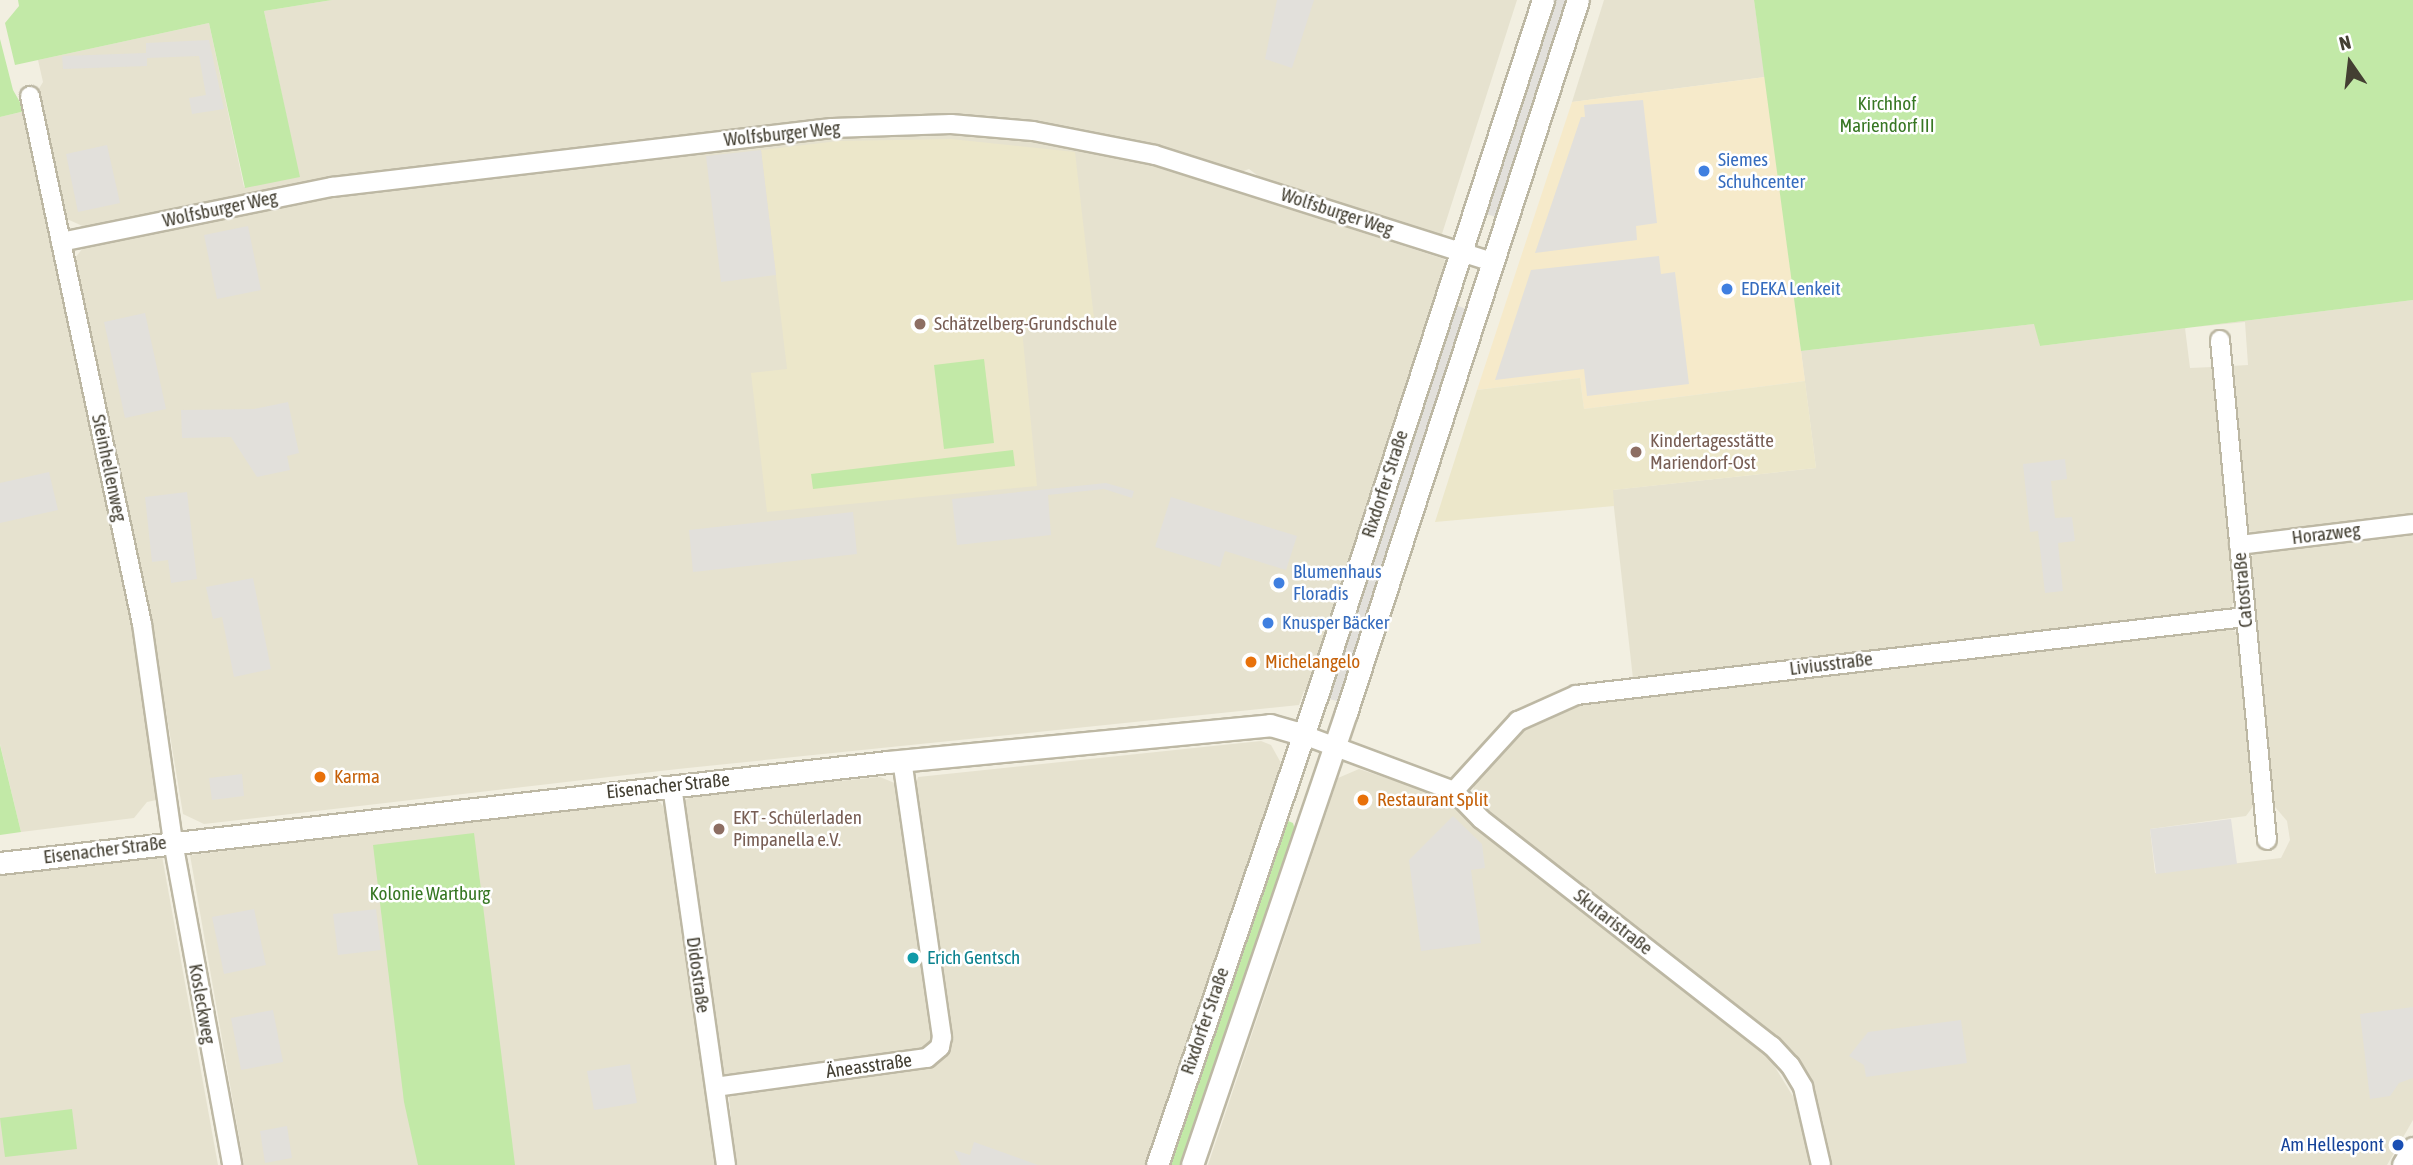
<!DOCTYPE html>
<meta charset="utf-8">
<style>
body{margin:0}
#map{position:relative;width:2413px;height:1165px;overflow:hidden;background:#f2efe1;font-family:"Asap Condensed",sans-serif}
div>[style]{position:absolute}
.residential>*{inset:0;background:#e6e2cf}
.commercial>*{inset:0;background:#f6eaca}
.education>*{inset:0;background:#ece7ca}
.green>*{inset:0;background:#c2e9a7}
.parking>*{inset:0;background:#e2e0db}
.roads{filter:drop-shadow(2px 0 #bdb8a4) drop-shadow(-2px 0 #bdb8a4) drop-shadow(0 2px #bdb8a4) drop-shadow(0 -2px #bdb8a4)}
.minor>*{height:18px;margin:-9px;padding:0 9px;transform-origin:9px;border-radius:9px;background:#fff}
.tertiary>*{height:21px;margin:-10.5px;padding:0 10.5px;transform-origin:10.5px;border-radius:10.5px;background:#fff}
.dots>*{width:19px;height:19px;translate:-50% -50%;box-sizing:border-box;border:4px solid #fff;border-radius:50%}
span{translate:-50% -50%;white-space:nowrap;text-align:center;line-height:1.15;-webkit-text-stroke:5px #fff;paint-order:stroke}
.park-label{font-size:19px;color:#377723}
.street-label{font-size:19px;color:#433f32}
.shop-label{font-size:19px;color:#366cbe}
.left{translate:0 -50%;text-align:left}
.education-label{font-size:19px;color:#785e54}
.food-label{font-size:19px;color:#c56008}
.culture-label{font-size:19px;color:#0d838f}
.transit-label{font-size:19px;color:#164399}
.right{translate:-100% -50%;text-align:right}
.north{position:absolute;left:2315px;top:28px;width:70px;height:70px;-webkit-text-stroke:5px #fff;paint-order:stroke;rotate:346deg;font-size:19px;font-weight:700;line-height:28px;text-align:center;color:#433f32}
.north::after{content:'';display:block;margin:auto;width:24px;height:32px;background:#433f32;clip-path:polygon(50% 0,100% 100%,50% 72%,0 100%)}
</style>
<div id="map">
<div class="residential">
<div style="clip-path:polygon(332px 0,1517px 0,1441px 237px,1262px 179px,1249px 169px,1241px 172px,1089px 132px,953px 117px,844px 118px,703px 134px,301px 183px,87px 228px,67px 219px,37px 92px,43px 82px,38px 60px,209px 23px,244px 187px,299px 176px,264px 11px)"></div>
<div style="clip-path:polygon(1604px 0,1754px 0,1765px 77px,1572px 102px)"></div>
<div style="clip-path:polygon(25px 111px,134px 627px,161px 799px,147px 802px,134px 818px,21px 832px,0 744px,0 117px)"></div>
<div style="clip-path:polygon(916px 133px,1030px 140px,1131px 158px,1444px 259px,1447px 268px,1309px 692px,1304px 691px,1299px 705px,678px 769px,204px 824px,183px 814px,154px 638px,75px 270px,75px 258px,83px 248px,330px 195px,828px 137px)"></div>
<div style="clip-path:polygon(2413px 300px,2413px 516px,2260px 534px,2249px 531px,2231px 366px,2248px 365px,2245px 322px,2185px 328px,2190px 368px,2212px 367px,2235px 597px,2231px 608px,1633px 679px,1612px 490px,1816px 468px,1801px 351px,2035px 324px,2040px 346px)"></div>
<div style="clip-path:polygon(2413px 533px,2413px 1120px,2387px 1165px,1829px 1165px,1823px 1121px,1810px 1087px,1480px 806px,1473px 795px,1474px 782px,1521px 729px,1575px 703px,2226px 627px,2236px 632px,2240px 645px,2254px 805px,2246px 816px,2150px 829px,2155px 873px,2281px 858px,2290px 840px,2287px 821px,2270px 801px,2250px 559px,2257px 551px)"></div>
<div style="clip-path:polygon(1261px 741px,1271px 745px,1281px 763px,1146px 1165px,735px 1165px,729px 1096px,929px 1066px,947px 1052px,951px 1042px,915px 787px,918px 777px)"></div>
<div style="clip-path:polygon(1359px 769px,1423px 790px,1456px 809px,1770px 1059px,1802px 1111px,1812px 1165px,1208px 1165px,1338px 778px)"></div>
<div style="clip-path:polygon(880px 777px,897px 784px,932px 1043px,923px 1049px,727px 1077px,722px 1072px,685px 800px,695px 795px)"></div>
<div style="clip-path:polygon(649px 800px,660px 802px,666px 811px,719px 1165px,244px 1165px,190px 855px)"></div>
<div style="clip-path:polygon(162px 856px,218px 1165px,0 1165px,0 873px)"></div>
</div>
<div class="commercial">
<div style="clip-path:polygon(1765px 77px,1805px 381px,1584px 409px,1580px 378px,1477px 390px,1572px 102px)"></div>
</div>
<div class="education">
<div style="clip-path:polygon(951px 139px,1075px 152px,1094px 318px,1022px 330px,1037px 486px,767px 512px,751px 373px,787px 369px,761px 150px,838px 141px)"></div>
<div style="clip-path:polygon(1580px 378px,1584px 409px,1805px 381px,1816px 468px,1613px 490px,1614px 506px,1435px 522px,1477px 390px)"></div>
</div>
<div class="green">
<div style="clip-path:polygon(18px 0,332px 0,264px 11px,300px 177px,245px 188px,209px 23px,15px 65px,5px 23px,19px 6px)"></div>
<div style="clip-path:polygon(1754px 0,2413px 0,2413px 300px,2040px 346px,2034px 324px,1801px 351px)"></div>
<div style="clip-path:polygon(0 39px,13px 90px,25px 111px,0 117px)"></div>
<div style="clip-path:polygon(984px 359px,994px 443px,944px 449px,934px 365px)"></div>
<div style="clip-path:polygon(1013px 450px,1015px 466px,813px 489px,811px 474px)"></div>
<div style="clip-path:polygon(0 745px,21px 832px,0 835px)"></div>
<div style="clip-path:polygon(1283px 819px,1293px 823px,1295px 830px,1184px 1165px,1164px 1165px)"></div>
<div style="clip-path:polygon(474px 833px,515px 1165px,418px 1165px,404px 1102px,373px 845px)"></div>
<div style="clip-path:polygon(72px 1109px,77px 1149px,5px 1157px,0 1118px)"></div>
</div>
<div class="parking">
<div style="clip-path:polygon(1277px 0,1314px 0,1292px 68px,1265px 59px)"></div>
<div style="clip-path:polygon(1552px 0,1566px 0,1496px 217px,1483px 213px)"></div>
<div style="clip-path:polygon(209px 40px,224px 109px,192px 114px,189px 98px,206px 95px,199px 56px,147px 58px,147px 66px,63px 69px,62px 56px,146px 53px,146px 43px)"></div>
<div style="clip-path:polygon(1643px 100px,1657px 223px,1636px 226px,1637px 240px,1535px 253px,1581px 117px,1585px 117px,1584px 105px)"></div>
<div style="clip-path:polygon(107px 145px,120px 203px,78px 212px,66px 154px)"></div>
<div style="clip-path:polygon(761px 150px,776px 275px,721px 282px,706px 156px)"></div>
<div style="clip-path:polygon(248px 226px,261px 290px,217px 299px,204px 235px)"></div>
<div style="clip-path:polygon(1659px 256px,1661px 274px,1675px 272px,1689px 384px,1587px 396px,1584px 369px,1495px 380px,1531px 270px)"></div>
<div style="clip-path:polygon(1453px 304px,1466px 309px,1340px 702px,1326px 698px)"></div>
<div style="clip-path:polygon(145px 313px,166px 409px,125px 418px,104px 322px)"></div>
<div style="clip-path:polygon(288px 402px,299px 453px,287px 456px,290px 470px,257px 477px,231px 437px,182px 438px,181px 410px,254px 409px)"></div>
<div style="clip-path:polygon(2065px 459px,2067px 479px,2051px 481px,2055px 518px,2072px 517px,2075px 541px,2058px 543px,2063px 591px,2045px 593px,2038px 531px,2030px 532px,2023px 464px)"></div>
<div style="clip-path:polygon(49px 472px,58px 510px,0 523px,0 483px)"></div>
<div style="clip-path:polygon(1106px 483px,1134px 491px,1132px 498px,1104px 489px,1048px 495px,1051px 535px,957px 545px,952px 499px)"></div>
<div style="clip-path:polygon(187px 492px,197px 579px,171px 583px,168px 560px,152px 562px,145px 497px)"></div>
<div style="clip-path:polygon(1171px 497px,1297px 536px,1286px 570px,1225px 551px,1220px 567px,1155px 547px)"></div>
<div style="clip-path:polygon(853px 512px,857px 554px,693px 572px,689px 530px)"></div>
<div style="clip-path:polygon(253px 578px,271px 669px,234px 677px,222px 617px,213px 619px,206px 587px)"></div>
<div style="clip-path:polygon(242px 774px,244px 796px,212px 800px,209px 778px)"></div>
<div style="clip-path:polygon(1453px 816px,1482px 844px,1485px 868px,1471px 870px,1481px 943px,1421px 951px,1409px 860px)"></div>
<div style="clip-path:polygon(2231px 819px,2237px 864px,2156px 874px,2150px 829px)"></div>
<div style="clip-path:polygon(254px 909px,266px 965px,224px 974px,212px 917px)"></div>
<div style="clip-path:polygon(376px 909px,381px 950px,338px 955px,333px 914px)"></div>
<div style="clip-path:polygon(2413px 1007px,2413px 1078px,2399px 1083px,2390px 1096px,2370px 1099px,2360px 1014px)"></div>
<div style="clip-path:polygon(273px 1010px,283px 1062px,241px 1070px,231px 1018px)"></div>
<div style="clip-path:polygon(1961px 1020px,1967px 1063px,1866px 1077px,1864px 1065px,1849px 1056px,1868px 1032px)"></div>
<div style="clip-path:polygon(630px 1064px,637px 1103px,594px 1110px,587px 1071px)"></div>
<div style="clip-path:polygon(287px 1126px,292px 1158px,265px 1163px,260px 1131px)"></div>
<div style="clip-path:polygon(974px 1142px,1038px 1165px,961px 1165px,954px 1150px,970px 1155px)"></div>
</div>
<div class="roads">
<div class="minor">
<div style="left:30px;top:96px;width:540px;rotate:78.02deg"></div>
<div style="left:142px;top:624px;width:220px;rotate:81.9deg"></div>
<div style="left:173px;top:842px;width:328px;rotate:79.6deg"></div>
<div style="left:61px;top:242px;width:277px;rotate:-11.5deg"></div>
<div style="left:332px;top:187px;width:503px;rotate:-6.73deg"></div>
<div style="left:832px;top:128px;width:119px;rotate:-1.9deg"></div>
<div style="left:951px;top:124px;width:82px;rotate:4.9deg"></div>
<div style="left:1033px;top:131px;width:124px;rotate:11.1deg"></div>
<div style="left:1155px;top:155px;width:354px;rotate:17.6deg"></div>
<div style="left:2220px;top:340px;width:502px;rotate:84.63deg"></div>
<div style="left:2239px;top:545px;width:175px;rotate:-6.9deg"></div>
<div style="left:1301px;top:734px;width:163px;rotate:20.4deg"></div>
<div style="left:1454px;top:791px;width:39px;rotate:46deg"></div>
<div style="left:1481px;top:819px;width:369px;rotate:38deg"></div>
<div style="left:1772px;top:1046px;width:26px;rotate:47deg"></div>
<div style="left:1790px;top:1065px;width:26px;rotate:59deg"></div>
<div style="left:1803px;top:1087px;width:80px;rotate:77deg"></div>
<div style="left:672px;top:786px;width:383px;rotate:81.9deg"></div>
<div style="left:1454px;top:791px;width:95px;rotate:-47.6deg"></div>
<div style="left:1518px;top:721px;width:64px;rotate:-24.1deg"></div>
<div style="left:1576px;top:695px;width:674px;rotate:-6.65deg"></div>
<div style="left:715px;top:1087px;width:214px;rotate:-7.8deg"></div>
<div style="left:927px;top:1058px;width:17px;rotate:-40deg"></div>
<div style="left:940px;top:1047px;width:10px;rotate:-79deg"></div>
<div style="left:942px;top:1037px;width:279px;rotate:-98.2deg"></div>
<div style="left:2402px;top:1165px;width:21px;rotate:-59deg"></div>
</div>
<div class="tertiary">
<div style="left:0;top:863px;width:894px;rotate:-6.49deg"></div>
<div style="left:888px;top:762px;width:384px;rotate:-5.5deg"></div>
<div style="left:1270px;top:725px;width:32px;rotate:16deg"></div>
<div style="left:1157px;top:1165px;width:500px;rotate:-71.2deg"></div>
<div style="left:1318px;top:692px;width:728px;rotate:-71.99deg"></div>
<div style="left:1192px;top:1165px;width:478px;rotate:-71.2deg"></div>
<div style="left:1346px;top:713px;width:750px;rotate:-71.98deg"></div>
</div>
</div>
<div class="dots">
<div style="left:1704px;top:171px;background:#3f7fe0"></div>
<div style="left:1727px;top:289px;background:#3f7fe0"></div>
<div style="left:920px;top:324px;background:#8d6e63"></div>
<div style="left:1636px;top:452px;background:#8d6e63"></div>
<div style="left:1279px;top:583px;background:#3f7fe0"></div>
<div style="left:1268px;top:623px;background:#3f7fe0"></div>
<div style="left:1251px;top:662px;background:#e8710a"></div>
<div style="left:320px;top:777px;background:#e8710a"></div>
<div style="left:1363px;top:800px;background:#e8710a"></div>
<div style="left:719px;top:829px;background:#8d6e63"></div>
<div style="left:913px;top:958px;background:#0f9aa8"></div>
<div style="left:2398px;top:1145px;background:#1a4fb4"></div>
</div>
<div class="park-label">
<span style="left:1887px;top:115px">Kirchhof<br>Mariendorf III</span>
<span style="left:430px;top:894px">Kolonie Wartburg</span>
</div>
<div class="street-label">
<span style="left:782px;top:134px;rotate:-6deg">Wolfsburger Weg</span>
<span style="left:220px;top:209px;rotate:-12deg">Wolfsburger Weg</span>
<span style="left:1337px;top:212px;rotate:18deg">Wolfsburger Weg</span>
<span style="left:109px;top:468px;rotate:78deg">Steinhellenweg</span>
<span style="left:1385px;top:484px;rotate:-72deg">Rixdorfer Straße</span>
<span style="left:2326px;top:534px;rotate:-7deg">Horazweg</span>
<span style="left:2243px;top:590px;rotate:-95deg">Catostraße</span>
<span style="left:1831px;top:664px;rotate:-7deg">Liviusstraße</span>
<span style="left:668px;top:786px;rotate:-6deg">Eisenacher Straße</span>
<span style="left:105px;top:850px;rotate:-7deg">Eisenacher Straße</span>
<span style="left:1613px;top:922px;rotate:38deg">Skutaristraße</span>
<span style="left:698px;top:975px;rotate:82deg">Didostraße</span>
<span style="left:202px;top:1004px;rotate:80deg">Kosleckweg</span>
<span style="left:1205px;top:1021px;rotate:-71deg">Rixdorfer Straße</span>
<span style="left:869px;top:1066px;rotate:-8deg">Äneasstraße</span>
</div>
<div class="shop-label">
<span class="left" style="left:1718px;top:171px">Siemes<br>Schuhcenter</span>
<span class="left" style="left:1741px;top:289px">EDEKA Lenkeit</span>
<span class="left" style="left:1293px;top:583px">Blumenhaus<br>Floradis</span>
<span class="left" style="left:1282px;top:623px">Knusper Bäcker</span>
</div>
<div class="education-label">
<span class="left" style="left:934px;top:324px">Schätzelberg-Grundschule</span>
<span class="left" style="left:1650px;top:452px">Kindertagesstätte<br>Mariendorf-Ost</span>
<span class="left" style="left:733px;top:829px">EKT - Schülerladen<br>Pimpanella e.V.</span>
</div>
<div class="food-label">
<span class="left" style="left:1265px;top:662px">Michelangelo</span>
<span class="left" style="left:334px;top:777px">Karma</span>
<span class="left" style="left:1377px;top:800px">Restaurant Split</span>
</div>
<div class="culture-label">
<span class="left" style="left:927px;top:958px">Erich Gentsch</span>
</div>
<div class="transit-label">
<span class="right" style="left:2384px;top:1145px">Am Hellespont</span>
</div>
<div class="north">N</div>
</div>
